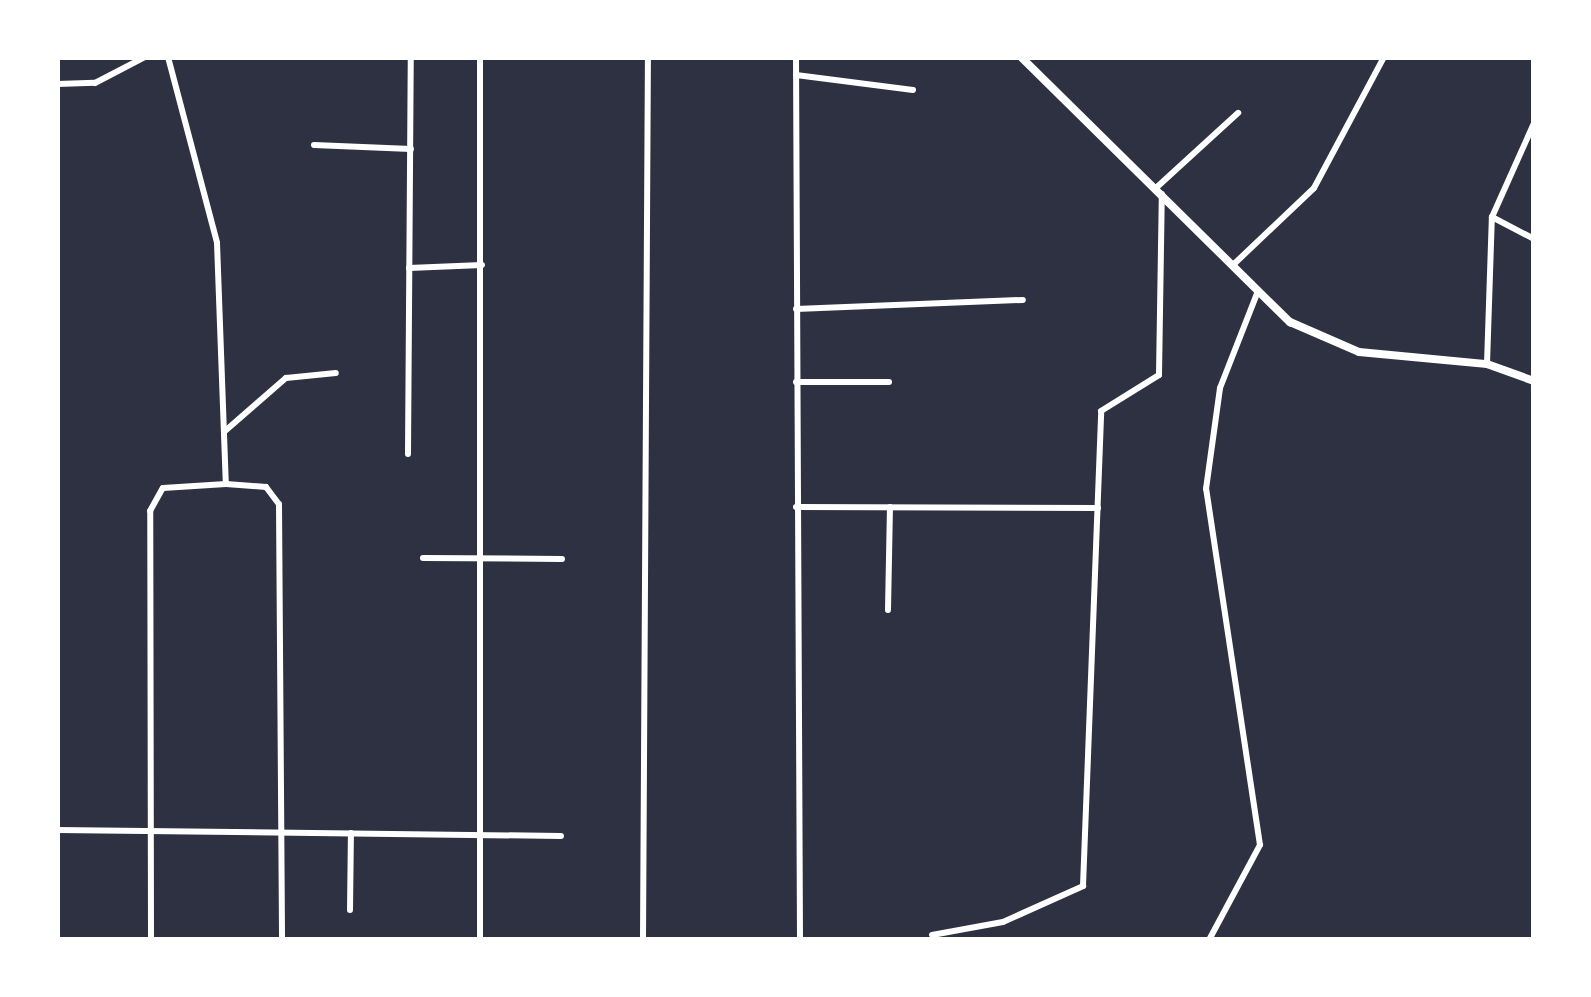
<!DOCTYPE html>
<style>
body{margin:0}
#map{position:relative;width:1591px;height:997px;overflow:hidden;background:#2d3142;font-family:"IBM Plex Sans",sans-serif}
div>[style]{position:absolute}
.minor>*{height:6px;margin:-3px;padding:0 3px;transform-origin:3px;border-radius:3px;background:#fff}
.tertiary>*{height:8px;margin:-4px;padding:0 4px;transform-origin:4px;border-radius:4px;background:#fff}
span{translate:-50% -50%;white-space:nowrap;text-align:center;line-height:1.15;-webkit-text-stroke:9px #fff;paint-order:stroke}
.frame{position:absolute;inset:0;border:60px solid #fff;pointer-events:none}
</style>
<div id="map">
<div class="minor">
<div style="left:168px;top:57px;width:192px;rotate:75.2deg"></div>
<div style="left:217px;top:243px;width:241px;rotate:87.9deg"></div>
<div style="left:796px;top:57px;width:883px;rotate:89.74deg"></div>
<div style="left:796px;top:75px;width:118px;rotate:7.3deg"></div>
<div style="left:57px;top:84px;width:38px;rotate:-2deg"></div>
<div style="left:95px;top:83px;width:56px;rotate:-27.5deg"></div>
<div style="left:314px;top:145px;width:97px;rotate:2.4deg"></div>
<div style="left:1157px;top:187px;width:110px;rotate:-42.4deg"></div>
<div style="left:1492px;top:217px;width:47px;rotate:27.6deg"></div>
<div style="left:1234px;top:264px;width:110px;rotate:-43.5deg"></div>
<div style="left:1314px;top:188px;width:149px;rotate:-61.9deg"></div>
<div style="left:409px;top:268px;width:73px;rotate:-2.4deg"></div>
<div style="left:796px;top:309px;width:227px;rotate:-2.3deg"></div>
<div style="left:1487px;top:364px;width:147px;rotate:-88.1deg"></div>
<div style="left:1492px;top:217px;width:103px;rotate:-65.9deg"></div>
<div style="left:796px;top:382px;width:93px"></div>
<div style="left:225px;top:431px;width:81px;rotate:-41deg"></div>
<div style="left:286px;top:378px;width:50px;rotate:-5.7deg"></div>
<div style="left:408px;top:454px;width:397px;rotate:-89.6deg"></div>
<div style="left:796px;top:507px;width:302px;rotate:0.2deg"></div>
<div style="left:423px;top:558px;width:139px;rotate:0.4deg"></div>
<div style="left:888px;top:610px;width:103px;rotate:-88.9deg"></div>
<div style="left:57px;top:830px;width:504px;rotate:0.68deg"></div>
<div style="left:350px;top:910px;width:77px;rotate:-89.3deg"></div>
<div style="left:932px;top:935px;width:72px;rotate:-10.4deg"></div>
<div style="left:1003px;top:922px;width:88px;rotate:-24.2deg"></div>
<div style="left:1083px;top:886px;width:475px;rotate:-87.8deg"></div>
<div style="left:1101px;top:411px;width:68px;rotate:-31.8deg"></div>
<div style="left:1159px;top:375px;width:181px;rotate:-89.1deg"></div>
<div style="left:151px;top:940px;width:429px;rotate:-90.1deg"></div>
<div style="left:150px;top:511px;width:26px;rotate:-61deg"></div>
<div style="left:163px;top:488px;width:63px;rotate:-3.6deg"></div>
<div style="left:226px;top:484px;width:40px;rotate:4.3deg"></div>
<div style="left:266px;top:487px;width:21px;rotate:53deg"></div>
<div style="left:279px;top:504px;width:436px;rotate:89.6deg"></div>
<div style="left:480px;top:940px;width:883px;rotate:-90deg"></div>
<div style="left:643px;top:940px;width:883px;rotate:-89.68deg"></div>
<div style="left:1209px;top:940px;width:108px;rotate:-61.8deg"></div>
<div style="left:1260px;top:845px;width:360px;rotate:-98.6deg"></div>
<div style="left:1206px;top:489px;width:102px;rotate:-82.1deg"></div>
<div style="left:1220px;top:388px;width:104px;rotate:-68.6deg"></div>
</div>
<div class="tertiary">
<div style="left:1021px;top:57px;width:378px;rotate:44.6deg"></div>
<div style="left:1290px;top:322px;width:75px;rotate:23.5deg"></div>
<div style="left:1359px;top:352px;width:129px;rotate:5.4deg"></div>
<div style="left:1487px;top:364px;width:50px;rotate:19.9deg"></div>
</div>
<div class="frame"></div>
</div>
